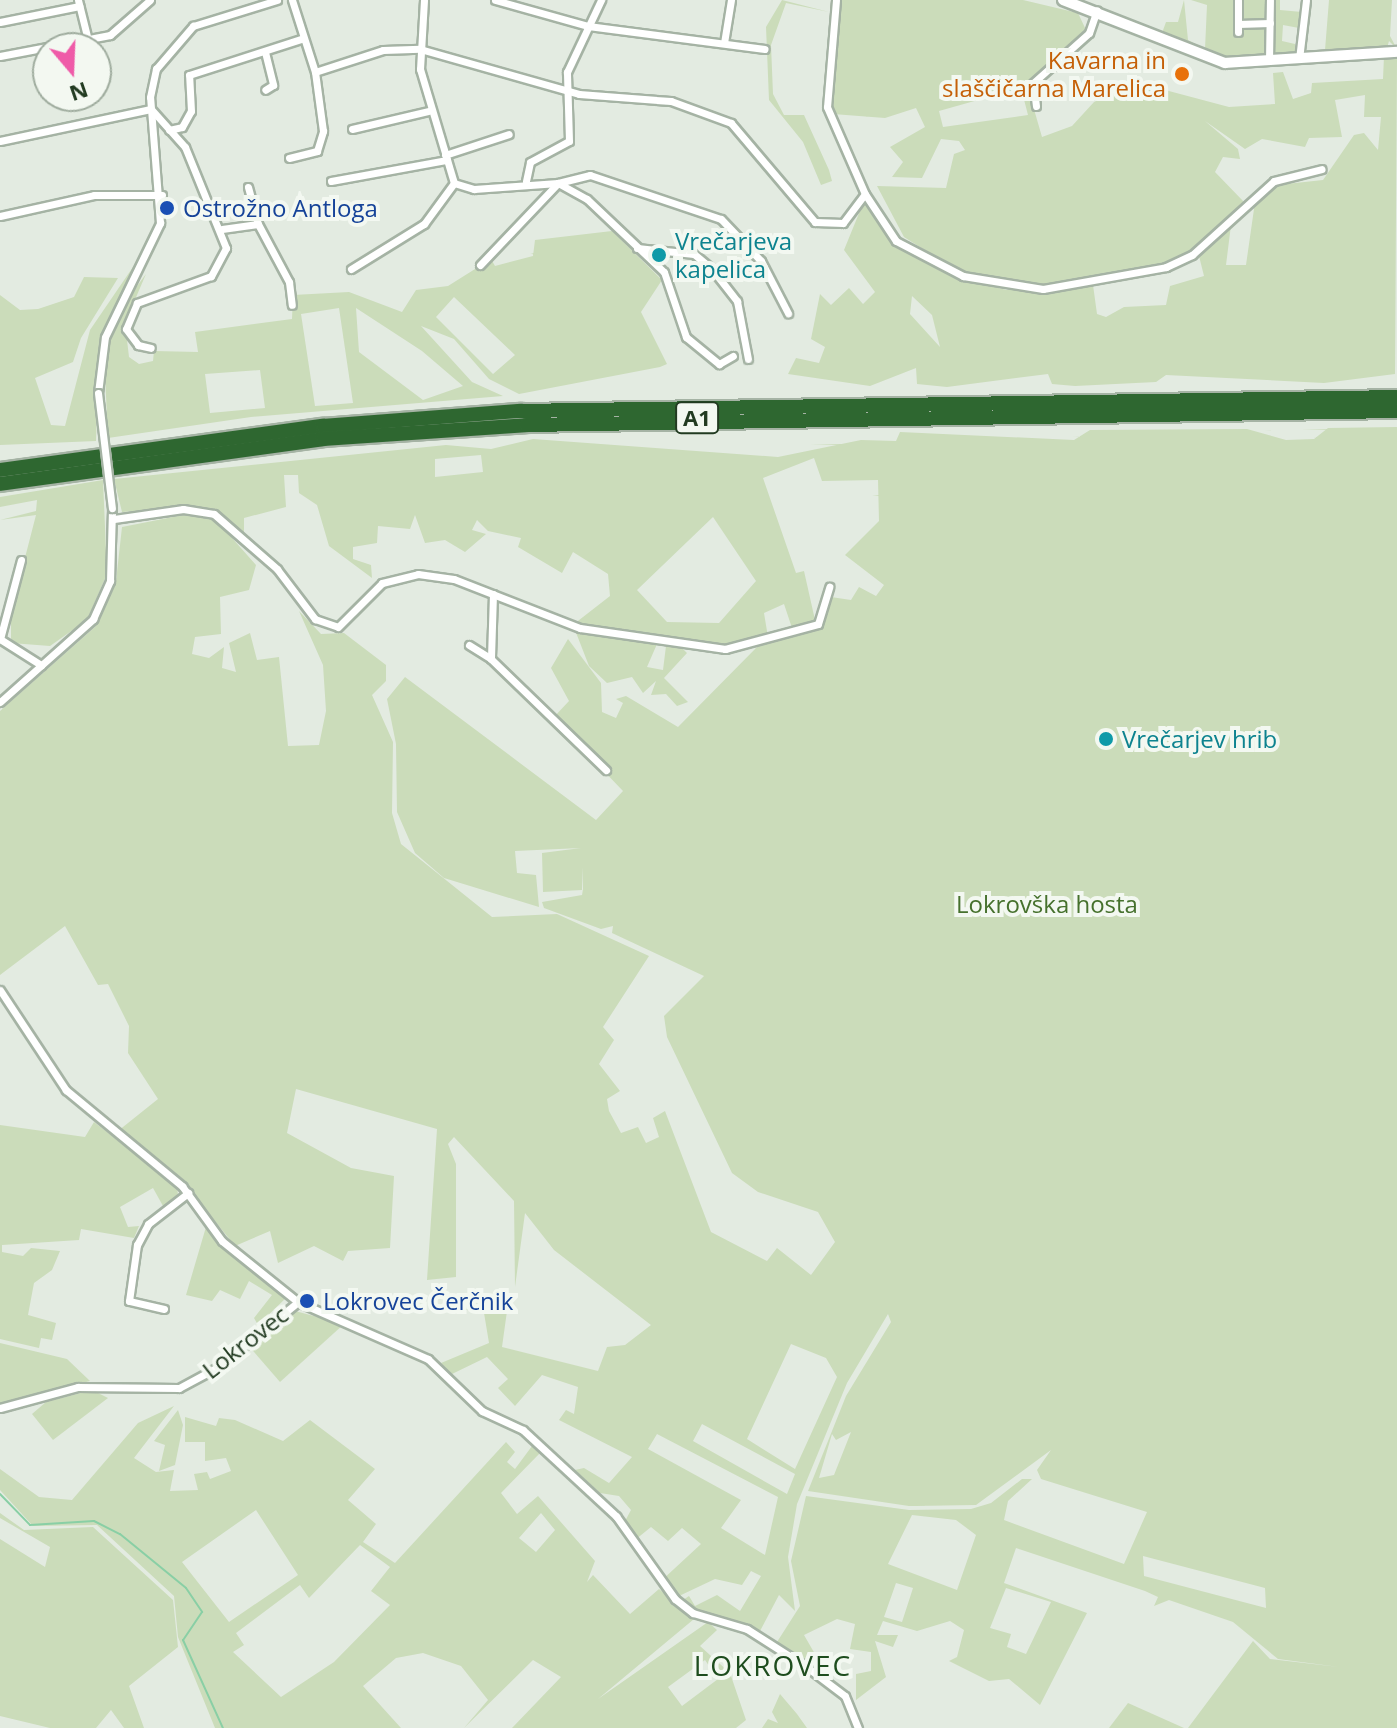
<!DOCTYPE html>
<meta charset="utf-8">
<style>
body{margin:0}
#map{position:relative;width:1397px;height:1728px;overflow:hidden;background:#e3ebe1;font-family:"Open Sans",sans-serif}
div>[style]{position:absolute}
.green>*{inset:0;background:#cbdcba}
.stream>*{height:2px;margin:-1px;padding:0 1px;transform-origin:1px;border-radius:1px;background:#89cfa5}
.roads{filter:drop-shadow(2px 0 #a5b3a4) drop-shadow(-2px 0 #a5b3a4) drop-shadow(0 2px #a5b3a4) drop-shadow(0 -2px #a5b3a4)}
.street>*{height:7px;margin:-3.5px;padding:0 3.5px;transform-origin:3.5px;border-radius:3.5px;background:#fff}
.secondary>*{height:10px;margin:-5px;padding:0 5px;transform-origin:5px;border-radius:5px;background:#fff}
.highway>*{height:14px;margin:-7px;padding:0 7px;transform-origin:7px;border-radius:7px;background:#2e6730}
.bridges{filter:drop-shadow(2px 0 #a5b3a4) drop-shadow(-2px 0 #a5b3a4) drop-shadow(0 2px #a5b3a4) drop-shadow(0 -2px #a5b3a4)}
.street-bridge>*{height:7px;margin:-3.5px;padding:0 3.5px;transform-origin:3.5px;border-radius:3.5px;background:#fff}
.dots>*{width:22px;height:22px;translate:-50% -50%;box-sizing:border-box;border:4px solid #f3f8f1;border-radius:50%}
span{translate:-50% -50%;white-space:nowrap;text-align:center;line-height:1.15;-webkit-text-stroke:8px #f3f8f1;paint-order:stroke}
.shield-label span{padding:2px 6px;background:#f3f8f1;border:2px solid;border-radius:6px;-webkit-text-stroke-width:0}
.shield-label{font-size:22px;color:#223b21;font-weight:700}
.food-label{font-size:24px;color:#c56008}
.right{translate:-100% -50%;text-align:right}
.transit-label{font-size:24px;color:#164399}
.left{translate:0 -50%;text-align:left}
.culture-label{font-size:24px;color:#0d838f}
.park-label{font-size:24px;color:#46712d}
.street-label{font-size:24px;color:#223b21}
.quarter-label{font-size:28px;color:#1e4d1e;letter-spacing:2px}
.north{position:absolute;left:32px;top:32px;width:80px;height:80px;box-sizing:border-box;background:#f3f8f1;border:2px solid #9fac9e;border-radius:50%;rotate:161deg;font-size:22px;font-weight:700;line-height:32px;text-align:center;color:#223b21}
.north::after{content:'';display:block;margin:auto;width:28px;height:36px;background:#ef5ba8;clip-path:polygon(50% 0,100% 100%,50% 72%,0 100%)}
</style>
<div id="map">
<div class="green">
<div style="clip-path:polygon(782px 0,829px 12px,786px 3px,771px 45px,773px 94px,784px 115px,804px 115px,829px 170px,832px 181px,821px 185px,803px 142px,769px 100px,766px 27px)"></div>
<div style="clip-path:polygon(evenodd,838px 0,1023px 0,1078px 13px,1086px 30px,1027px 85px,1042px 137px,1072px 126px,1094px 102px,1135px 82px,1229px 107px,1275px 104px,1273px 73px,1283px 72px,1293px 99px,1311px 93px,1312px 83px,1383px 79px,1384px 56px,1397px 58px,1395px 374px,1324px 383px,1166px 375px,1156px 382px,1075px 386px,1052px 384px,1048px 374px,947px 387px,917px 384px,916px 368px,870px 386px,788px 374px,796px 358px,819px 363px,825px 347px,811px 339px,820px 294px,831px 305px,849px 288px,863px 304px,875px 292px,844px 250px,864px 201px,889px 239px,961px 279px,1007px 290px,1093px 285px,1097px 314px,1106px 317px,1124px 307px,1166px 305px,1170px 286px,1204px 276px,1198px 252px,1268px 186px,1323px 180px,1354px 135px,1364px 133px,1378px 150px,1381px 117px,1364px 117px,1365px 95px,1335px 100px,1342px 137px,1309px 138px,1305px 147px,1262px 139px,1245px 149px,1205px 121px,1238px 149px,1240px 159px,1223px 157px,1215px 172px,1244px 202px,1199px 248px,1170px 264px,1070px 285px,1029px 287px,964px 275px,904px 237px,877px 186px,946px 188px,954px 154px,965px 150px,959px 141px,941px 139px,922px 178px,892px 177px,903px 162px,890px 147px,925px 127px,916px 108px,885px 118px,833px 114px,829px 42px,838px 0,1021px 88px,1028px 115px,943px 127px,939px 111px,1021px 88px,838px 0,1255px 202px,1246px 265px,1226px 265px,1231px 225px,1255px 202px,838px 0,912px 296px,932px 315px,940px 347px,910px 314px,912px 296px)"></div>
<div style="clip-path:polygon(1184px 0,1188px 40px,1205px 49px,1207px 5px,1191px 0,1280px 0,1280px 10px,1302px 12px,1299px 28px,1283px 25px,1282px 41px,1295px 44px,1295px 56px,1230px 60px,1162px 33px,1166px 22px,1178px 22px)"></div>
<div style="clip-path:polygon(1329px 0,1392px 0,1390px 36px,1397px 49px,1389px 41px,1387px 48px,1325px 50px)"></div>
<div style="clip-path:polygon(evenodd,612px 231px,662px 280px,641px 312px,667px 364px,660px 367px,519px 394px,489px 379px,454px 339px,421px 326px,472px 382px,503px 396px,251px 417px,108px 438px,104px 354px,123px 305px,146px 274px,125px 323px,129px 357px,139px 364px,153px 361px,154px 351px,198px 352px,195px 332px,292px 319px,293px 295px,349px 292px,402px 312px,416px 290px,448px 286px,491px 259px,495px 266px,533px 256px,535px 240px,612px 231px,454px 297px,515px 355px,493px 374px,436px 317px,454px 297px,612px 231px,339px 308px,353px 403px,315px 406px,301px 314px,339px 308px,612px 231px,356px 308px,422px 351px,463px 386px,423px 400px,359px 352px,356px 308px,612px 231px,260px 370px,265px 408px,210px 413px,205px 374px,260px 370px)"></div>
<div style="clip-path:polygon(148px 245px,99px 342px,96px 441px,0 445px,0 295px,20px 310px,38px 309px,74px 297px,84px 277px,118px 278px,81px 338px,73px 362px,35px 378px,51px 425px,65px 426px,90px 330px)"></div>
<div style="clip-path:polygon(evenodd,1397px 427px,1397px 1728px,1188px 1728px,1253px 1641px,1270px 1659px,1339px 1667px,1278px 1659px,1233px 1622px,1169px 1600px,1154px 1606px,1158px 1597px,1145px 1591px,1016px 1548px,1004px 1583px,1087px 1613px,1040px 1705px,1009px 1679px,989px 1681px,949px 1661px,957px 1657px,964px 1630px,950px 1621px,917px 1631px,883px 1621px,877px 1635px,898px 1635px,893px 1647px,875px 1641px,886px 1677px,856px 1700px,856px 1674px,871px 1671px,871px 1652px,850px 1649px,855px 1624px,837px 1619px,804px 1635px,819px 1661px,808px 1665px,777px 1642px,800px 1606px,791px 1561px,806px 1496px,909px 1510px,971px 1509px,991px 1503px,1022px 1479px,1032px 1479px,1008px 1501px,1004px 1520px,1124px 1564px,1147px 1512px,1041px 1479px,1037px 1470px,1051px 1450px,976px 1505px,909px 1506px,808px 1491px,846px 1396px,891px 1322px,888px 1314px,847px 1383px,797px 1504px,788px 1557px,795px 1611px,779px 1595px,760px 1631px,705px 1614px,683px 1600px,689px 1596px,695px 1606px,717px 1595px,740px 1611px,761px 1576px,751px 1571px,742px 1585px,715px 1579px,679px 1596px,661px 1581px,701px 1544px,682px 1528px,668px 1541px,651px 1527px,635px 1540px,624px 1523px,631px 1510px,619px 1496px,600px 1493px,575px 1470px,584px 1468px,609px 1483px,632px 1457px,559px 1420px,566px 1410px,574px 1414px,578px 1387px,542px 1375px,515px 1406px,498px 1388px,508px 1379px,487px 1357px,452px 1374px,441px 1363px,489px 1343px,484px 1313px,455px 1308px,507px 1311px,502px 1347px,598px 1371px,607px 1347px,625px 1345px,651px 1325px,554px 1250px,525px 1213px,515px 1287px,514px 1201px,454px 1137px,448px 1144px,456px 1164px,456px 1277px,427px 1280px,437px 1129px,296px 1089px,287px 1133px,351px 1168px,394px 1176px,390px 1248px,348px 1251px,343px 1261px,314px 1246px,278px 1263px,270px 1231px,235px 1246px,181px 1179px,118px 1131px,158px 1099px,128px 1053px,129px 1026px,108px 984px,98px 985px,65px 926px,0 975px,0 711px,95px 627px,116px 581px,122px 527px,183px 515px,216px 520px,256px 565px,249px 590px,220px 597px,221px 634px,195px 637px,192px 654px,209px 658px,224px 647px,222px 668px,236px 672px,229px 643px,250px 633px,257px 660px,279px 657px,288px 746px,319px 745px,326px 711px,323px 665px,299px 611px,321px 634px,344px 633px,386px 665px,386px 681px,372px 695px,393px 742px,392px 813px,401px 844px,492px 917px,557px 914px,649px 956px,603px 1027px,614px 1040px,599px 1064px,620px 1091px,607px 1099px,609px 1111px,621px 1133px,638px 1127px,646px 1143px,659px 1137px,653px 1118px,665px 1111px,711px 1232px,767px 1261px,777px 1248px,811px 1275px,835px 1242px,818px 1212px,758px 1192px,732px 1173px,667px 1037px,664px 1016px,704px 976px,612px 933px,613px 926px,601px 929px,544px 908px,542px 902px,582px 895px,583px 889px,582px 867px,582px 890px,543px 892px,542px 853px,581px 848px,515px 851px,517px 873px,536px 875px,539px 907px,444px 878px,415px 853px,397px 812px,396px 744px,387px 699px,405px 677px,596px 820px,623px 791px,553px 718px,569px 701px,551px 668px,568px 639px,601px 683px,602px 712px,616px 718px,623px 703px,616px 699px,626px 696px,678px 727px,757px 647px,821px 626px,831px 597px,851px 600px,859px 587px,876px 596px,884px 585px,845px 555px,879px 521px,878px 480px,822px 481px,814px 458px,763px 478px,796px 573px,804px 571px,815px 620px,792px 628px,784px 604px,764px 613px,768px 637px,730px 645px,574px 624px,610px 596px,608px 574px,573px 552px,562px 573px,518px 547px,521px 538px,488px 531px,477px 520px,472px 530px,486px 534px,465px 552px,445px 540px,425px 543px,415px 515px,410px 529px,378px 526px,377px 543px,353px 547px,353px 559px,371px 565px,372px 578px,329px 546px,317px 505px,299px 493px,298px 475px,284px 475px,286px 507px,244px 518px,244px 535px,199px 507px,122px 512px,114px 479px,446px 445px,491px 449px,533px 439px,778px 457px,861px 440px,896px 441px,900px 432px,1074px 440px,1090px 430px,1247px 429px,1286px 440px,1314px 439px,1328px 428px,1397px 427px,481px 455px,483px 472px,435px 477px,435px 459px,481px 455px,1397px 427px,713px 517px,756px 581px,719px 623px,667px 622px,637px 590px,713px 517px,1397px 427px,791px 1344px,826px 1358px,837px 1377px,795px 1469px,747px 1439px,791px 1344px,1397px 427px,702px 1424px,795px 1474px,787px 1494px,693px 1441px,702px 1424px,1397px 427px,851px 1432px,834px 1475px,819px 1478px,832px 1434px,836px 1440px,851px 1432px,1397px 427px,657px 1434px,778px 1497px,765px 1555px,721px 1528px,741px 1500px,648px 1449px,657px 1434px,1397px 427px,912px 1515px,956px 1520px,976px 1535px,957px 1590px,888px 1564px,912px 1515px,1397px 427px,1143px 1556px,1265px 1588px,1266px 1608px,1144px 1576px,1143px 1556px,1397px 427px,896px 1583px,913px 1588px,902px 1622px,884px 1617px,896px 1583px,1397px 427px,1006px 1588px,1051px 1602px,1026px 1654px,1007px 1647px,1011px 1634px,990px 1628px,1006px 1588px)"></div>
<div style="clip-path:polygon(103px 480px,107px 574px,87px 620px,50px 646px,11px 643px,11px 612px,36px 515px,0 520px,36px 511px,37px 500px,0 507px,0 497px)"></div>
<div style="clip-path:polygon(575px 630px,657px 644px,647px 667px,663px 670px,666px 646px,680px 646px,687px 653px,664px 678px,688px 702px,677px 706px,666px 694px,651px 695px,656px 681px,643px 693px,632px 677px,607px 683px,589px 666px)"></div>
<div style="clip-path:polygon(94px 1122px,177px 1186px,178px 1195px,163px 1206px,153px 1188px,120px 1207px,128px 1227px,139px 1226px,134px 1238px,81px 1229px,79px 1240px,2px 1245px,2px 1252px,23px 1256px,31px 1248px,60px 1251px,52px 1270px,34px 1283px,28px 1315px,56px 1323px,52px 1340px,41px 1338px,39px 1348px,0 1339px,0 1125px,85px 1137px)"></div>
<div style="clip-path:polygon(206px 1227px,288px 1296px,258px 1325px,254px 1318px,272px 1295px,249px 1281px,240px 1299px,220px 1290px,212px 1301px,186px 1295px)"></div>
<div style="clip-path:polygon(295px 1311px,344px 1324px,280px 1382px,248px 1345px)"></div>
<div style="clip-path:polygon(0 1343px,67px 1359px,90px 1381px,0 1404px)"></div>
<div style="clip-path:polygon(92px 1390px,108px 1398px,53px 1440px,32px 1414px,46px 1402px)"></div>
<div style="clip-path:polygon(evenodd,174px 1406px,134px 1458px,156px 1472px,174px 1470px,170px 1491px,198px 1490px,194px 1474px,207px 1472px,210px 1479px,231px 1471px,226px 1458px,205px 1461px,205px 1442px,185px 1442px,185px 1417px,216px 1426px,219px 1418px,235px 1420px,283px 1441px,310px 1420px,375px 1469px,348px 1500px,376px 1524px,363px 1542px,395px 1563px,506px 1442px,515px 1452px,507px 1462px,515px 1469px,535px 1442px,540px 1453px,501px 1493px,517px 1514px,538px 1496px,595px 1561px,587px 1582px,593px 1575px,630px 1614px,659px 1589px,694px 1619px,598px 1699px,708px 1622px,717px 1630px,700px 1646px,730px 1673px,746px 1720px,736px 1728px,512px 1728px,561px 1677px,533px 1660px,464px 1728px,488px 1700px,461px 1666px,423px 1653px,396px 1658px,363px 1686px,401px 1728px,215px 1728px,178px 1637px,174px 1596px,97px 1525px,33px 1526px,0 1490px,0 1469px,39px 1497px,72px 1500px,138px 1423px,174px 1406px,256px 1510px,298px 1575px,229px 1622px,182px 1562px,256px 1510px,174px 1406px,541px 1513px,555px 1530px,536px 1552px,519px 1538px,541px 1513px,174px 1406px,360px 1545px,390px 1567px,371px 1591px,390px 1605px,334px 1662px,281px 1697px,233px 1652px,244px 1645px,236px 1633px,300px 1585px,309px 1598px,360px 1545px,174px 1406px,705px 1660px,718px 1679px,682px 1706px,668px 1687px,705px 1660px)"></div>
<div style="clip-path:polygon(178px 1410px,183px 1425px,175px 1465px,159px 1471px,165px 1445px,154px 1441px)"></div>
<div style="clip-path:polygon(0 1513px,24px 1530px,93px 1527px,173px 1600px,178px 1647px,129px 1686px,144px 1728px,124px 1728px,111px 1710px,96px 1728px,50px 1728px,0 1716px,0 1539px,45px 1567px,50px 1547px,0 1518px)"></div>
<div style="clip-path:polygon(780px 1694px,797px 1714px,807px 1728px,762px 1728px,768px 1719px,778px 1723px,772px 1712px)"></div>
<div style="clip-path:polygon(1128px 1703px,1184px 1728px,1109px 1728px)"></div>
</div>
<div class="stream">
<div style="left:0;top:1494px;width:43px;rotate:45.9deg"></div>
<div style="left:30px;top:1525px;width:64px;rotate:-3.6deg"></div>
<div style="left:94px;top:1521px;width:29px;rotate:27deg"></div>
<div style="left:120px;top:1534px;width:85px;rotate:39.3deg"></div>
<div style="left:186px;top:1588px;width:29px;rotate:56deg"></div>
<div style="left:202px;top:1612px;width:34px;rotate:124deg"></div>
<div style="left:183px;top:1640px;width:97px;rotate:65.6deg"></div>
</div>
<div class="roads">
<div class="street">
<div style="left:78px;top:0;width:41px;rotate:76deg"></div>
<div style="left:424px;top:0;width:69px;rotate:93.3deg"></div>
<div style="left:420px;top:69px;width:119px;rotate:73.4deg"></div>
<div style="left:454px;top:183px;width:21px;rotate:17deg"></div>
<div style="left:474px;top:189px;width:84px;rotate:-4.1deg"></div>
<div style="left:558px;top:183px;width:33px;rotate:29deg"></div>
<div style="left:587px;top:199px;width:106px;rotate:43.5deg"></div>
<div style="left:664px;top:272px;width:69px;rotate:71.3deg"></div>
<div style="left:686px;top:337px;width:43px;rotate:39.3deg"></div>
<div style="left:719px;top:364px;width:16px;rotate:-30deg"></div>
<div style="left:495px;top:0;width:97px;rotate:15.6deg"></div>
<div style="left:588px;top:26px;width:178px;rotate:7.4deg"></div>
<div style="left:836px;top:0;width:107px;rotate:94.8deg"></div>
<div style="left:827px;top:107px;width:95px;rotate:66.4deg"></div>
<div style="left:865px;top:194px;width:56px;rotate:56.6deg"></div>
<div style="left:896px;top:241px;width:76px;rotate:27.6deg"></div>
<div style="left:963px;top:276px;width:81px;rotate:9.2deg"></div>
<div style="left:1043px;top:289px;width:125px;rotate:-10.1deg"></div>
<div style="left:1166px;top:267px;width:29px;rotate:-25deg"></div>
<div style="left:1192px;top:255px;width:110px;rotate:-42.1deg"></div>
<div style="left:1274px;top:181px;width:49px;rotate:-14deg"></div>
<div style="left:0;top:22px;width:81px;rotate:-11.4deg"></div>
<div style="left:1238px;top:24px;width:32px;rotate:-2deg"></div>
<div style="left:1238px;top:32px;width:32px;rotate:-90deg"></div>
<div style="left:724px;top:43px;width:44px;rotate:-80.8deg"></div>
<div style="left:265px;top:52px;width:34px;rotate:76deg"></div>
<div style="left:273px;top:85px;width:9px;rotate:148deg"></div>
<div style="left:0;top:56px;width:112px;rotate:-10.8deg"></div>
<div style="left:110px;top:35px;width:53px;rotate:-41.2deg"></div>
<div style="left:1299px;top:59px;width:59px;rotate:-83.2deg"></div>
<div style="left:1269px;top:61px;width:61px;rotate:-89.1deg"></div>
<div style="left:315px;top:72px;width:71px;rotate:-17.9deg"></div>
<div style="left:383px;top:50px;width:37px;rotate:-2deg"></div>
<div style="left:420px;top:49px;width:165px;rotate:15.8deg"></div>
<div style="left:579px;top:94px;width:92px;rotate:4.4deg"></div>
<div style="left:671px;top:101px;width:64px;rotate:20.1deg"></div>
<div style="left:731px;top:123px;width:130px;rotate:49.7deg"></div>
<div style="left:815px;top:222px;width:28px;rotate:2deg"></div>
<div style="left:843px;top:223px;width:36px;rotate:-53deg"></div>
<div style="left:1036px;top:106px;width:23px;rotate:-97deg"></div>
<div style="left:1033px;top:83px;width:75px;rotate:-41.8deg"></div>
<div style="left:1089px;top:33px;width:24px;rotate:-71deg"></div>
<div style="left:352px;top:129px;width:78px;rotate:-13.3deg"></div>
<div style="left:169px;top:130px;width:13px;rotate:-13deg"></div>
<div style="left:182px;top:127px;width:18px;rotate:-61deg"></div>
<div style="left:191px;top:111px;width:36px;rotate:-93deg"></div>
<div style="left:189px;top:75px;width:118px;rotate:-17.8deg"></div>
<div style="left:0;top:141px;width:154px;rotate:-12deg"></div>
<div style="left:151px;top:109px;width:51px;rotate:48.2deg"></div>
<div style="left:185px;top:147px;width:109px;rotate:67.9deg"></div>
<div style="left:226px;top:248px;width:32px;rotate:118deg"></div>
<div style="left:211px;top:276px;width:79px;rotate:160deg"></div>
<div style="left:137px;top:303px;width:28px;rotate:113deg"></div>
<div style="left:126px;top:329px;width:20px;rotate:53deg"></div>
<div style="left:138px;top:345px;width:13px;rotate:13deg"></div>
<div style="left:445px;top:155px;width:67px;rotate:-18.2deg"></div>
<div style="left:289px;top:158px;width:29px;rotate:-14deg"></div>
<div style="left:317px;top:151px;width:21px;rotate:-73deg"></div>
<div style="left:323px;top:131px;width:60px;rotate:-97.7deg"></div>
<div style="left:315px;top:72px;width:76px;rotate:-107.7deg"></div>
<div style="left:331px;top:181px;width:118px;rotate:-10.3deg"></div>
<div style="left:526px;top:181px;width:19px;rotate:-78deg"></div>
<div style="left:530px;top:162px;width:44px;rotate:-28.3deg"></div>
<div style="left:569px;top:141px;width:69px;rotate:-91.7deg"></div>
<div style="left:567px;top:72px;width:80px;rotate:-64.7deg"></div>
<div style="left:248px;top:187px;width:38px;rotate:75deg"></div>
<div style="left:0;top:216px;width:96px;rotate:-12.6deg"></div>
<div style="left:94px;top:195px;width:68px"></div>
<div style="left:222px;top:229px;width:36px;rotate:-8deg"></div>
<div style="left:258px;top:224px;width:66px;rotate:61.9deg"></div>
<div style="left:289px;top:282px;width:23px;rotate:83deg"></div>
<div style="left:637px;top:248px;width:57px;rotate:6deg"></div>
<div style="left:694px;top:254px;width:23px;rotate:40deg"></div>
<div style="left:712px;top:269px;width:41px;rotate:52deg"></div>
<div style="left:737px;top:301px;width:59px;rotate:79.3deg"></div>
<div style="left:480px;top:265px;width:113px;rotate:-46.4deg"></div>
<div style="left:558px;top:183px;width:33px;rotate:-14deg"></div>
<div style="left:590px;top:175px;width:138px;rotate:18.6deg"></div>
<div style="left:721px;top:219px;width:58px;rotate:46.4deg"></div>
<div style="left:761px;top:261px;width:59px;rotate:62.6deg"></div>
<div style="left:351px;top:269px;width:86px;rotate:-31.7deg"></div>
<div style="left:424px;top:224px;width:51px;rotate:-53.8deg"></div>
<div style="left:98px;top:393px;width:56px;rotate:-82.9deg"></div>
<div style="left:105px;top:337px;width:127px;rotate:-64.2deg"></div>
<div style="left:160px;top:223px;width:126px;rotate:-94.5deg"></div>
<div style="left:150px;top:97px;width:29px;rotate:-78deg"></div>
<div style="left:156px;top:69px;width:57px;rotate:-49.3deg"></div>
<div style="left:193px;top:26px;width:88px;rotate:-17.2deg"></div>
<div style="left:114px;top:519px;width:70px;rotate:-8.2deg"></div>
<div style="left:183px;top:509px;width:31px;rotate:9deg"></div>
<div style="left:214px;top:514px;width:84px;rotate:41.1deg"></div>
<div style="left:277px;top:569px;width:63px;rotate:52.8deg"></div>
<div style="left:315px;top:619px;width:24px;rotate:19deg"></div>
<div style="left:338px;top:627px;width:62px;rotate:-45deg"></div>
<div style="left:382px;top:583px;width:37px;rotate:-14deg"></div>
<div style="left:418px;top:574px;width:36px;rotate:8deg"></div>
<div style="left:454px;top:579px;width:135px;rotate:21.3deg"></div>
<div style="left:580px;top:628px;width:147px;rotate:8.2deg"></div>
<div style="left:725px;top:649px;width:96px;rotate:-15deg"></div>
<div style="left:818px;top:624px;width:39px;rotate:-73deg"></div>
<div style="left:21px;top:560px;width:82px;rotate:104.9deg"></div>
<div style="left:0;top:639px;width:49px;rotate:32.4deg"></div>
<div style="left:493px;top:594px;width:65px;rotate:91.8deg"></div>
<div style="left:491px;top:659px;width:160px;rotate:44deg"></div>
<div style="left:469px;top:645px;width:26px;rotate:32deg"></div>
<div style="left:0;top:702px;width:125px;rotate:-41.7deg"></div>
<div style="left:93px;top:619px;width:42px;rotate:-65.9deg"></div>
<div style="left:110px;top:581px;width:73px;rotate:-88.4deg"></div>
<div style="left:0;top:990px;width:120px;rotate:56.6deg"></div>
<div style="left:66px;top:1090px;width:151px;rotate:39.6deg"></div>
<div style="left:182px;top:1186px;width:68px;rotate:54deg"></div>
<div style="left:222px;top:1241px;width:97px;rotate:38.8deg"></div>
<div style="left:298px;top:1302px;width:142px;rotate:23.7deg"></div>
<div style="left:428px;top:1359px;width:75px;rotate:43.9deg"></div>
<div style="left:482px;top:1411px;width:45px;rotate:24.9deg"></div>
<div style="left:523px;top:1430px;width:127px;rotate:42.8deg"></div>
<div style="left:616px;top:1516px;width:102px;rotate:54.6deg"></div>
<div style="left:675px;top:1599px;width:23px;rotate:38deg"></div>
<div style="left:693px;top:1613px;width:56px;rotate:16.5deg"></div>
<div style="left:747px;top:1629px;width:72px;rotate:32.6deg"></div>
<div style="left:808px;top:1668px;width:46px;rotate:37.1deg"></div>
<div style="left:845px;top:1696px;width:35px;rotate:68deg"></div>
<div style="left:164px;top:1309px;width:36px;rotate:-167deg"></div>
<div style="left:129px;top:1301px;width:57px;rotate:-81.9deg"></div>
<div style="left:137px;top:1245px;width:24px;rotate:-62deg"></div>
<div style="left:148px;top:1224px;width:51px;rotate:-37.8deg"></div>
<div style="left:0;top:1408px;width:81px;rotate:-15.1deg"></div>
<div style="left:78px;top:1387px;width:101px;rotate:0.6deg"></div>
<div style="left:179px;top:1388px;width:44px;rotate:-28.3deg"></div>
<div style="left:218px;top:1367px;width:103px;rotate:-39.1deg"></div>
</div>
<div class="secondary">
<div style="left:1063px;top:0;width:174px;rotate:21.3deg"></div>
<div style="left:1225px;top:63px;width:172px;rotate:-3.7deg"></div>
</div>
<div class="highway">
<div style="left:0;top:470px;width:326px;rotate:-7.8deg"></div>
<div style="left:323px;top:426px;width:198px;rotate:-4.4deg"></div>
<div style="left:520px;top:411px;width:877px;rotate:-0.91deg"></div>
<div style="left:0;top:484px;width:326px;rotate:-7.9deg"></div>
<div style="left:323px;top:439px;width:203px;rotate:-3.9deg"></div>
<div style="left:526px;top:425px;width:871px;rotate:-0.92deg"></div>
</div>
</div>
<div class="bridges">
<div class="street-bridge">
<div style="left:98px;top:393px;width:116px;rotate:83.1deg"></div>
</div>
</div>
<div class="dots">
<div style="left:1182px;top:74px;background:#e8710a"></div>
<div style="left:167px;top:208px;background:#1a4fb4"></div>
<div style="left:659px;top:255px;background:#0f9aa8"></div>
<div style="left:1106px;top:739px;background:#0f9aa8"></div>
<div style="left:307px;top:1301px;background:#1a4fb4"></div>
</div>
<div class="shield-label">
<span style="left:697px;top:418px">A1</span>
</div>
<div class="food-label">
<span class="right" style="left:1166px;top:74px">Kavarna in<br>slaščičarna Marelica</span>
</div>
<div class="transit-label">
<span class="left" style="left:183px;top:208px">Ostrožno Antloga</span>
<span class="left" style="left:323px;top:1301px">Lokrovec Čerčnik</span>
</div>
<div class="culture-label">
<span class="left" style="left:675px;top:255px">Vrečarjeva<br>kapelica</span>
<span class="left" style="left:1122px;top:739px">Vrečarjev hrib</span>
</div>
<div class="park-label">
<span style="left:1047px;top:904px">Lokrovška hosta</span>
</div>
<div class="street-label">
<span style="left:245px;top:1342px;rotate:-38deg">Lokrovec</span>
</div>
<div class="quarter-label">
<span style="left:773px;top:1665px">LOKROVEC</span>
</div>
<div class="north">N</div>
</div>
